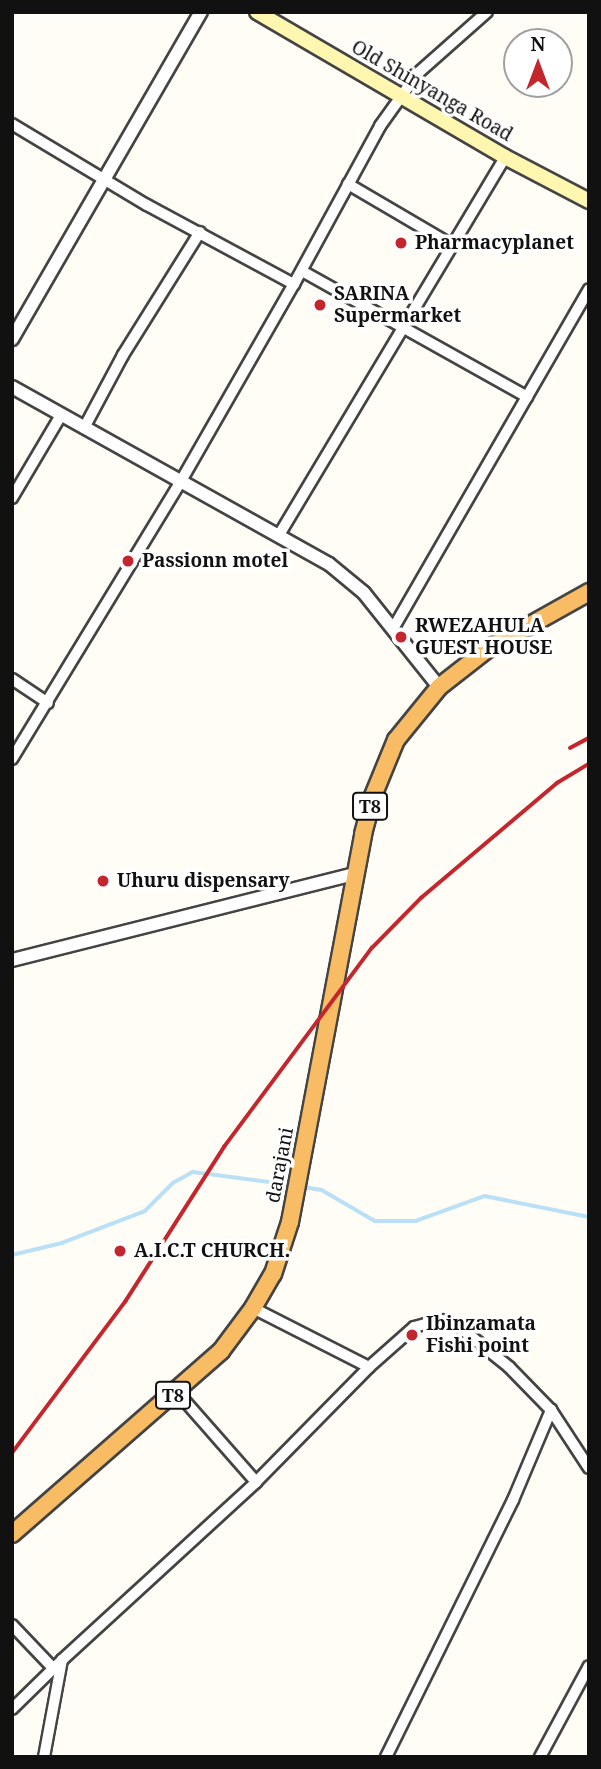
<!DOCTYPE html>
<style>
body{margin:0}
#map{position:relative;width:601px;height:1769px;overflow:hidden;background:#fffdf5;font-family:"Noto Serif",serif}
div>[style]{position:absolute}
.stream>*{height:3.5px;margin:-1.75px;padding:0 1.75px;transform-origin:1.75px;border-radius:1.75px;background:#b9e0f7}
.roads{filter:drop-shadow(2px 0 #444) drop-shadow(-2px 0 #444) drop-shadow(0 2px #444) drop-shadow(0 -2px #444)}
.minor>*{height:10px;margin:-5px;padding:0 5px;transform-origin:5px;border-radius:5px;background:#fff}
.tertiary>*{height:12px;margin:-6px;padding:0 6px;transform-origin:6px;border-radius:6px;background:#fff}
.secondary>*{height:14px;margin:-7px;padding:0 7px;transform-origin:7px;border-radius:7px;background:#fff6b0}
.trunk>*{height:16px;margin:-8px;padding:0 8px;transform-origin:8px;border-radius:8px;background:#f7bc64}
.rail>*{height:3.5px;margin:-1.75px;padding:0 1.75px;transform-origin:1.75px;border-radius:1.75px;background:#c4262e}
.dots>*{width:19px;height:19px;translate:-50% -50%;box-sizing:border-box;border:4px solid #fff;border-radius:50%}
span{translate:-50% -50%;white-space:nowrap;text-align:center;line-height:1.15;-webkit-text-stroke:7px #fff;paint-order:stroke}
.shield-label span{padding:2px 5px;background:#fff;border:2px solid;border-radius:5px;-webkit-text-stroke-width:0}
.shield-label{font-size:18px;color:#111;font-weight:700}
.street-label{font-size:19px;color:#111}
.poi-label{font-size:19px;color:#111;font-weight:700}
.left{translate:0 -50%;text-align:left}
.frame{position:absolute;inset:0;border:14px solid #111;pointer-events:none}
.north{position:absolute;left:503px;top:28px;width:70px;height:70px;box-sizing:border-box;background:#fff;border:2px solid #a0a0a0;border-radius:50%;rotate:0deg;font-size:19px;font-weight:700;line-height:28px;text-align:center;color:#111}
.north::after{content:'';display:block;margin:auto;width:24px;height:32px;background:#c4262e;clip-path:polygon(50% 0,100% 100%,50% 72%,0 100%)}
</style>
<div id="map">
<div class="stream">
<div style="left:303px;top:1187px;width:19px;rotate:9deg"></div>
<div style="left:322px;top:1190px;width:61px;rotate:30.3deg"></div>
<div style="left:375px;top:1221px;width:41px"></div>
<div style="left:416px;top:1221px;width:73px;rotate:-19.9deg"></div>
<div style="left:485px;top:1196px;width:106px;rotate:11.4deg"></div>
<div style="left:12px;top:1255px;width:51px;rotate:-13.5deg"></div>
<div style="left:62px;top:1243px;width:89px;rotate:-21.1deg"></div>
<div style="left:145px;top:1211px;width:40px;rotate:-45deg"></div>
<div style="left:173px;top:1183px;width:23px;rotate:-29deg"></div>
<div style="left:193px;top:1172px;width:100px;rotate:7.5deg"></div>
</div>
<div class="roads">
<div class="minor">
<div style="left:12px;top:124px;width:157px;rotate:31deg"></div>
<div style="left:147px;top:205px;width:167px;rotate:28.3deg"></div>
<div style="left:348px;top:184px;width:121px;rotate:30.4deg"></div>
<div style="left:302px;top:271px;width:258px;rotate:29.2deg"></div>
<div style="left:84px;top:428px;width:83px;rotate:-61.9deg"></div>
<div style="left:123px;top:355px;width:145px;rotate:-58deg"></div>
<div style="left:12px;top:498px;width:96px;rotate:-59.4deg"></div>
<div style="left:279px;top:535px;width:440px;rotate:-59.1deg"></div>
<div style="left:394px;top:627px;width:390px;rotate:-60deg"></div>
<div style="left:12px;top:679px;width:43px;rotate:33.7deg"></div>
<div style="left:12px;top:759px;width:325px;rotate:-58.7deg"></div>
<div style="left:181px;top:481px;width:227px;rotate:-60.2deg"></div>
<div style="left:294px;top:284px;width:180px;rotate:-61.4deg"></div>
<div style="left:380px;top:126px;width:65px;rotate:-54.4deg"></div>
<div style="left:418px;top:73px;width:92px;rotate:-41.5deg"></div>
<div style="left:253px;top:1308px;width:130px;rotate:27deg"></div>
<div style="left:177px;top:1392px;width:120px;rotate:48.7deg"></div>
<div style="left:12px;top:1625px;width:59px;rotate:46.4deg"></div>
<div style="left:12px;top:1709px;width:69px;rotate:-44.4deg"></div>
<div style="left:44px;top:1757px;width:99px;rotate:-79.5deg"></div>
<div style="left:62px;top:1660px;width:263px;rotate:-42.5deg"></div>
<div style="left:256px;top:1482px;width:161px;rotate:-45.5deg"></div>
<div style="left:369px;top:1367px;width:60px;rotate:-41.6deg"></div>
<div style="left:414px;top:1327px;width:28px;rotate:-15deg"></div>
<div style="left:441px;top:1320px;width:24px;rotate:24deg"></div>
<div style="left:463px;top:1330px;width:59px;rotate:38.8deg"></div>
<div style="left:509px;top:1367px;width:60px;rotate:45.7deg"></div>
<div style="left:551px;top:1410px;width:69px;rotate:56.8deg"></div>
<div style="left:386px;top:1757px;width:287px;rotate:-63.7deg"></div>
<div style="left:513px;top:1500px;width:98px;rotate:-67.1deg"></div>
<div style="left:540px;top:1757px;width:103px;rotate:-61.7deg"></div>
</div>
<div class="tertiary">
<div style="left:12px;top:339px;width:378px;rotate:-60deg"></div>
<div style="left:12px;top:387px;width:363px;rotate:29.2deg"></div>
<div style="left:329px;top:564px;width:45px;rotate:39.6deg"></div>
<div style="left:364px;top:593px;width:120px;rotate:51.4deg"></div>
<div style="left:12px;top:960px;width:354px;rotate:-14.1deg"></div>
</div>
<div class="secondary">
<div style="left:257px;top:12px;width:287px;rotate:30.3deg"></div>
<div style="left:505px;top:157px;width:95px;rotate:27.6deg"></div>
</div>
<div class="trunk">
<div style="left:12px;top:1534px;width:278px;rotate:-41.2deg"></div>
<div style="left:221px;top:1351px;width:54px;rotate:-53.3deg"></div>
<div style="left:253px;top:1308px;width:39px;rotate:-60deg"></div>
<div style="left:273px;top:1274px;width:55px;rotate:-71.9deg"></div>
<div style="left:290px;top:1222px;width:395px;rotate:-79.3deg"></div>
<div style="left:363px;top:834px;width:39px;rotate:-75deg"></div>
<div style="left:373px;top:796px;width:61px;rotate:-67.7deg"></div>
<div style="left:396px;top:740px;width:68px;rotate:-50.9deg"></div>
<div style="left:439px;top:687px;width:63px;rotate:-38deg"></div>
<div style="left:489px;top:648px;width:115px;rotate:-29.2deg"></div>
</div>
</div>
<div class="rail">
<div style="left:570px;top:748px;width:21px;rotate:-28deg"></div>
<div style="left:12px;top:1453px;width:189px;rotate:-53.2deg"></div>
<div style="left:125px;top:1302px;width:184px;rotate:-57.4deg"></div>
<div style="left:224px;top:1147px;width:248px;rotate:-53.4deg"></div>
<div style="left:372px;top:948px;width:70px;rotate:-45.6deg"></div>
<div style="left:421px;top:898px;width:178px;rotate:-40.2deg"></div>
<div style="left:557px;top:783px;width:37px;rotate:-31deg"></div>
</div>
<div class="dots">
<div style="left:401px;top:243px;background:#c4262e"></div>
<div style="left:320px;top:305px;background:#c4262e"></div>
<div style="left:128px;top:561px;background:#c4262e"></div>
<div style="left:401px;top:637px;background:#c4262e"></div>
<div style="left:103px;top:881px;background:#c4262e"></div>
<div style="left:120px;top:1251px;background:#c4262e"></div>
<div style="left:412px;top:1335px;background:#c4262e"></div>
</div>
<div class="shield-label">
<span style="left:370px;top:806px">T8</span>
<span style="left:173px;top:1395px">T8</span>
</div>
<div class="street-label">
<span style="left:432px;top:91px;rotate:30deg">Old Shinyanga Road</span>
<span style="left:280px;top:1165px;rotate:-79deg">darajani</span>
</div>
<div class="poi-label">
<span class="left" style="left:415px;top:243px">Pharmacyplanet</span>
<span class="left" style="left:334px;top:305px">SARINA<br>Supermarket</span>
<span class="left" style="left:142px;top:561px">Passionn motel</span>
<span class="left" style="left:415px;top:637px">RWEZAHULA<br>GUEST HOUSE</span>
<span class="left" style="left:117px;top:881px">Uhuru dispensary</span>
<span class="left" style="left:134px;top:1251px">A.I.C.T CHURCH.</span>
<span class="left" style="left:426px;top:1335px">Ibinzamata<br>Fishi point</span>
</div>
<div class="frame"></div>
<div class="north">N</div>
</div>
